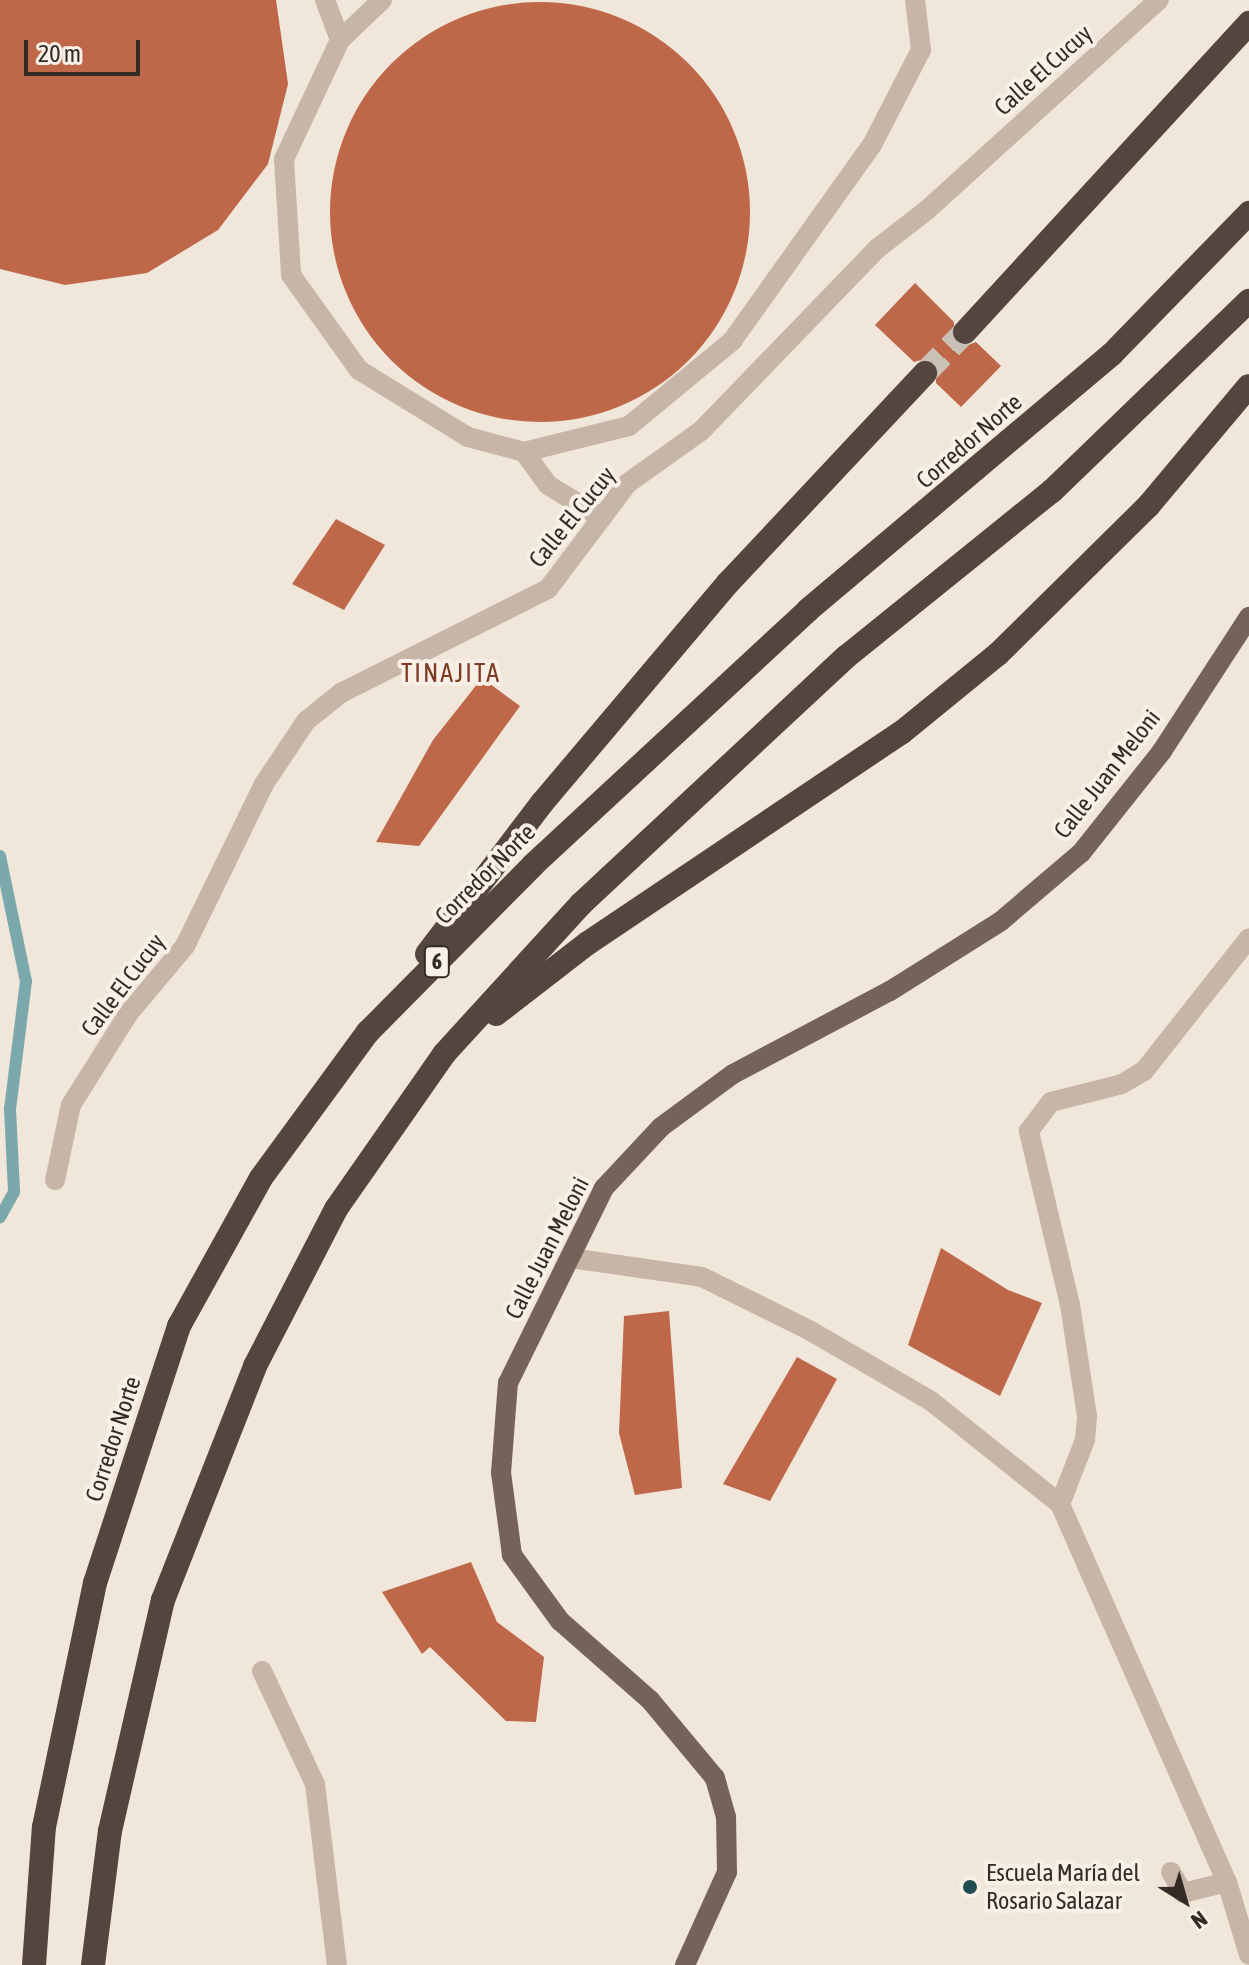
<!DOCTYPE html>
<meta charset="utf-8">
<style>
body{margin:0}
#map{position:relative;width:1249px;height:1965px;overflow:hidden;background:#f0e6da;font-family:"Asap Condensed",sans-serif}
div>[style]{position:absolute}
.stream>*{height:12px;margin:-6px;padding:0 6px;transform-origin:6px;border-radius:6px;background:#7ba8ab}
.building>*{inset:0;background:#be6849}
.round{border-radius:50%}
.highway-tunnel>*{height:24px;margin-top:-12px;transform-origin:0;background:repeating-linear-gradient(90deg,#cac1b6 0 24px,transparent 0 36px)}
.minor>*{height:20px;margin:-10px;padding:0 10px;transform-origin:10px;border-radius:10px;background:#c7b6a7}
.major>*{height:20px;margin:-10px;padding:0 10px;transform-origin:10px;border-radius:10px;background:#756359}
.highway>*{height:24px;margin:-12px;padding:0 12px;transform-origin:12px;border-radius:12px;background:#54463e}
.dots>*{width:22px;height:22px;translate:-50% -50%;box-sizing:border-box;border:4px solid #f8f0e6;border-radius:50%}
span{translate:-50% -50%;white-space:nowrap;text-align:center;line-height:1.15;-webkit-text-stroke:8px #f8f0e6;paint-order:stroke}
.shield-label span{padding:2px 6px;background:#f8f0e6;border:2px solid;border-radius:6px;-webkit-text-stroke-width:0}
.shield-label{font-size:22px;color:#342b27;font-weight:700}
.street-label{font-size:24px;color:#342b27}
.poi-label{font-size:24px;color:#342b27}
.left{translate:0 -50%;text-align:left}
.neighbourhood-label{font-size:26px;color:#7e3c25;letter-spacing:2px}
.north{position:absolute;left:1145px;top:1861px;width:80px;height:80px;-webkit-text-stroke:6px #f8f0e6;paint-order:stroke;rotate:143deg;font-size:22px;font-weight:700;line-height:32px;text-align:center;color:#342b27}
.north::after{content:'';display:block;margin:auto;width:28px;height:36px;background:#342b27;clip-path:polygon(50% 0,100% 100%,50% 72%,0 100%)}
.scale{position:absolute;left:24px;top:40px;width:116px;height:36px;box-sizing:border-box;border:4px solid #342b27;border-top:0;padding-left:10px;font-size:24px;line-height:28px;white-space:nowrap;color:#342b27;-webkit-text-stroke:6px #f8f0e6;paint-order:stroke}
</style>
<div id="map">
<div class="stream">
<div style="left:0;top:856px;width:128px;rotate:78.3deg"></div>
<div style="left:26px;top:981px;width:129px;rotate:97.1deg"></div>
<div style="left:10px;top:1109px;width:83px;rotate:87.2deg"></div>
<div style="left:14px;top:1192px;width:29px;rotate:119deg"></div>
</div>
<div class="building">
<div style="clip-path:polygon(0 0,276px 0,288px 84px,268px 164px,218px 230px,147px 273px,65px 285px,0 269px)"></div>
<div class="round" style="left:330px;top:2px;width:420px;height:420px"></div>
<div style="clip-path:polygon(915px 283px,954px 322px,954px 342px,963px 347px,976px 342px,1001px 366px,961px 407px,936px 383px,936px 363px,928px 358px,914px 362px,875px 325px)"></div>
<div style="clip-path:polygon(336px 519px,385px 545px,344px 610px,292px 584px)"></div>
<div style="clip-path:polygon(482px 678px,520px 706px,419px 846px,376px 842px,433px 740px)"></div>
<div style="clip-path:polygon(941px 1248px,1008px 1290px,1042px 1303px,1000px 1396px,908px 1345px)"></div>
<div style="clip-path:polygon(669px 1311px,682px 1488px,635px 1495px,619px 1433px,624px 1316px)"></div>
<div style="clip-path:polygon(797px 1357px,837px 1379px,770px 1501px,723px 1484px)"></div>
<div style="clip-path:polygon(471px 1562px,497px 1622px,544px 1657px,536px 1722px,506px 1721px,430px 1647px,422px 1654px,382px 1592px)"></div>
</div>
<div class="highway-tunnel">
<div style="left:925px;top:373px;width:57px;rotate:-45.7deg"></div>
</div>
<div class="minor">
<div style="left:325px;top:0;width:43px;rotate:69.4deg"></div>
<div style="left:382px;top:0;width:58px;rotate:136.4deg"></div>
<div style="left:340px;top:40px;width:132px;rotate:115.2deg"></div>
<div style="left:284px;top:159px;width:116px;rotate:86.5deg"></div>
<div style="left:291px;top:275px;width:117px;rotate:54.4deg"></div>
<div style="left:359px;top:370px;width:128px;rotate:31.6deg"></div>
<div style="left:468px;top:437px;width:58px;rotate:15deg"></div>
<div style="left:524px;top:452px;width:108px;rotate:-13.9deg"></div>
<div style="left:629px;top:426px;width:134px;rotate:-39.5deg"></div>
<div style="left:732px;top:341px;width:243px;rotate:-54.5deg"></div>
<div style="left:873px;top:143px;width:105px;rotate:-62.7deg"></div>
<div style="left:921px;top:50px;width:50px;rotate:-96.8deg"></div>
<div style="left:524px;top:452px;width:41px;rotate:54deg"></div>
<div style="left:548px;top:485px;width:63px;rotate:31.4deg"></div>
<div style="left:55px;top:1180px;width:77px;rotate:-78deg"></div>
<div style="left:71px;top:1105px;width:107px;rotate:-57.9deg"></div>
<div style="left:128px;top:1014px;width:89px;rotate:-50deg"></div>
<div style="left:185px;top:946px;width:180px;rotate:-64deg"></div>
<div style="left:264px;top:784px;width:76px;rotate:-56.3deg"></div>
<div style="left:306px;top:721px;width:45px;rotate:-38.7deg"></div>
<div style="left:341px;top:693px;width:232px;rotate:-26.7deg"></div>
<div style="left:548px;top:589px;width:133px;rotate:-53deg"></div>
<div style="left:628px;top:483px;width:90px;rotate:-35.5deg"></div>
<div style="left:701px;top:431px;width:255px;rotate:-46deg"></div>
<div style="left:878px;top:248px;width:62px;rotate:-37.8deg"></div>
<div style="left:927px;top:210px;width:313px;rotate:-42.2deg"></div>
<div style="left:570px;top:1258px;width:133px;rotate:8.2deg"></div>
<div style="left:702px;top:1277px;width:119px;rotate:26.4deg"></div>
<div style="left:809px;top:1330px;width:141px;rotate:30.2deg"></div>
<div style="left:931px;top:1401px;width:165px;rotate:38.6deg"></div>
<div style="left:1060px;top:1504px;width:413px;rotate:66.2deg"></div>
<div style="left:1227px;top:1882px;width:76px;rotate:73.2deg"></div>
<div style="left:1060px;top:1504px;width:69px;rotate:-68.7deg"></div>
<div style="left:1085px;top:1440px;width:24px;rotate:-85deg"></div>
<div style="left:1087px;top:1416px;width:112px;rotate:-98.7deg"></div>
<div style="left:1070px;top:1305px;width:179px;rotate:-103.3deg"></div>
<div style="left:1029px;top:1131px;width:36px;rotate:-53deg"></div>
<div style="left:1051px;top:1102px;width:73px;rotate:-14.2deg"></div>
<div style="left:1122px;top:1084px;width:26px;rotate:-31deg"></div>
<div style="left:1144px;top:1071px;width:169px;rotate:-51.7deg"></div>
<div style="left:262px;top:1671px;width:125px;rotate:64.9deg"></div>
<div style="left:315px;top:1784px;width:182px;rotate:83.1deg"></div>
<div style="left:1171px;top:1872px;width:24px;rotate:60deg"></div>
<div style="left:1183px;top:1893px;width:45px;rotate:-14deg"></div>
</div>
<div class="major">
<div style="left:685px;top:1965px;width:102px;rotate:-65.7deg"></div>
<div style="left:727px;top:1872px;width:55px;rotate:-91deg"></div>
<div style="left:726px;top:1817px;width:41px;rotate:-105.8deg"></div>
<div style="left:715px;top:1778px;width:102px;rotate:-129.8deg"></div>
<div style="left:650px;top:1700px;width:120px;rotate:-138.7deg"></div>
<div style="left:560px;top:1621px;width:82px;rotate:-126deg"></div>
<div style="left:512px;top:1555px;width:83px;rotate:-97.6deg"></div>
<div style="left:501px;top:1473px;width:90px;rotate:-85.6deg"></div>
<div style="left:508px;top:1383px;width:217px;rotate:-63.8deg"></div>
<div style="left:604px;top:1188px;width:83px;rotate:-46.9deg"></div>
<div style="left:661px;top:1127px;width:89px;rotate:-36.4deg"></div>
<div style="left:733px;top:1074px;width:178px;rotate:-27.9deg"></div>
<div style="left:890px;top:991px;width:131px;rotate:-32.2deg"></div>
<div style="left:1001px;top:921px;width:105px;rotate:-40.4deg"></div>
<div style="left:1081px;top:853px;width:130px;rotate:-51.5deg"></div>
<div style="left:1162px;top:751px;width:160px;rotate:-57deg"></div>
</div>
<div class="highway">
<div style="left:965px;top:332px;width:420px;rotate:-47.4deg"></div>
<div style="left:427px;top:954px;width:190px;rotate:-52.7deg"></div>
<div style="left:542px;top:803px;width:288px;rotate:-49.8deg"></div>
<div style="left:728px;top:583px;width:288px;rotate:-46.8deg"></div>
<div style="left:496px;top:1014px;width:116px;rotate:-37.7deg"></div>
<div style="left:588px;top:943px;width:377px;rotate:-33.9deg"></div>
<div style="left:901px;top:733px;width:125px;rotate:-39.2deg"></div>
<div style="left:998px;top:654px;width:212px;rotate:-44.6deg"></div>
<div style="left:1149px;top:505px;width:155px;rotate:-50deg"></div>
<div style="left:34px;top:1965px;width:138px;rotate:-85.9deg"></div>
<div style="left:44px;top:1827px;width:249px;rotate:-78.2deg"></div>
<div style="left:95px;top:1583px;width:270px;rotate:-71.9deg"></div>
<div style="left:179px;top:1326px;width:169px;rotate:-61deg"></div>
<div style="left:261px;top:1178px;width:181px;rotate:-53.8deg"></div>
<div style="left:368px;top:1032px;width:235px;rotate:-45.3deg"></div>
<div style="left:533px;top:865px;width:375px;rotate:-42.8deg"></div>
<div style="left:808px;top:610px;width:397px;rotate:-40.1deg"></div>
<div style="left:1112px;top:354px;width:197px;rotate:-45.8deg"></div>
<div style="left:93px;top:1965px;width:135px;rotate:-82.8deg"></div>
<div style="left:110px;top:1831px;width:237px;rotate:-77.1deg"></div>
<div style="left:163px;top:1600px;width:251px;rotate:-68.5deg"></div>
<div style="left:255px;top:1366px;width:177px;rotate:-62.7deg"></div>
<div style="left:336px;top:1209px;width:189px;rotate:-55.1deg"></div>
<div style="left:444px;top:1054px;width:203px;rotate:-47.6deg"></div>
<div style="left:581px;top:904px;width:362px;rotate:-43deg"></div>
<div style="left:846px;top:657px;width:265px;rotate:-38.9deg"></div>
<div style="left:1052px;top:491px;width:274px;rotate:-44deg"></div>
</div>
<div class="dots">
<div style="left:970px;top:1887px;background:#1f4e52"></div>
</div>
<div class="shield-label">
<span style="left:437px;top:962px">6</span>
</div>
<div class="street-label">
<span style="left:1043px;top:70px;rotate:-42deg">Calle El Cucuy</span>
<span style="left:969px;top:441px;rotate:-41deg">Corredor Norte</span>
<span style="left:572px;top:517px;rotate:-51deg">Calle El Cucuy</span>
<span style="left:1107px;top:774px;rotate:-52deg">Calle Juan Meloni</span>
<span style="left:485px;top:874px;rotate:-45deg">Corredor Norte</span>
<span style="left:123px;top:985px;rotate:-53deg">Calle El Cucuy</span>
<span style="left:547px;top:1248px;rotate:-63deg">Calle Juan Meloni</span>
<span style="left:113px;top:1439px;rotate:-72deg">Corredor Norte</span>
</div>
<div class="poi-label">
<span class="left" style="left:986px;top:1887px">Escuela María del<br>Rosario Salazar</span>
</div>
<div class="neighbourhood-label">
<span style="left:451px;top:674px">TINAJITA</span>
</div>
<div class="north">N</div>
<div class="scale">20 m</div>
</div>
